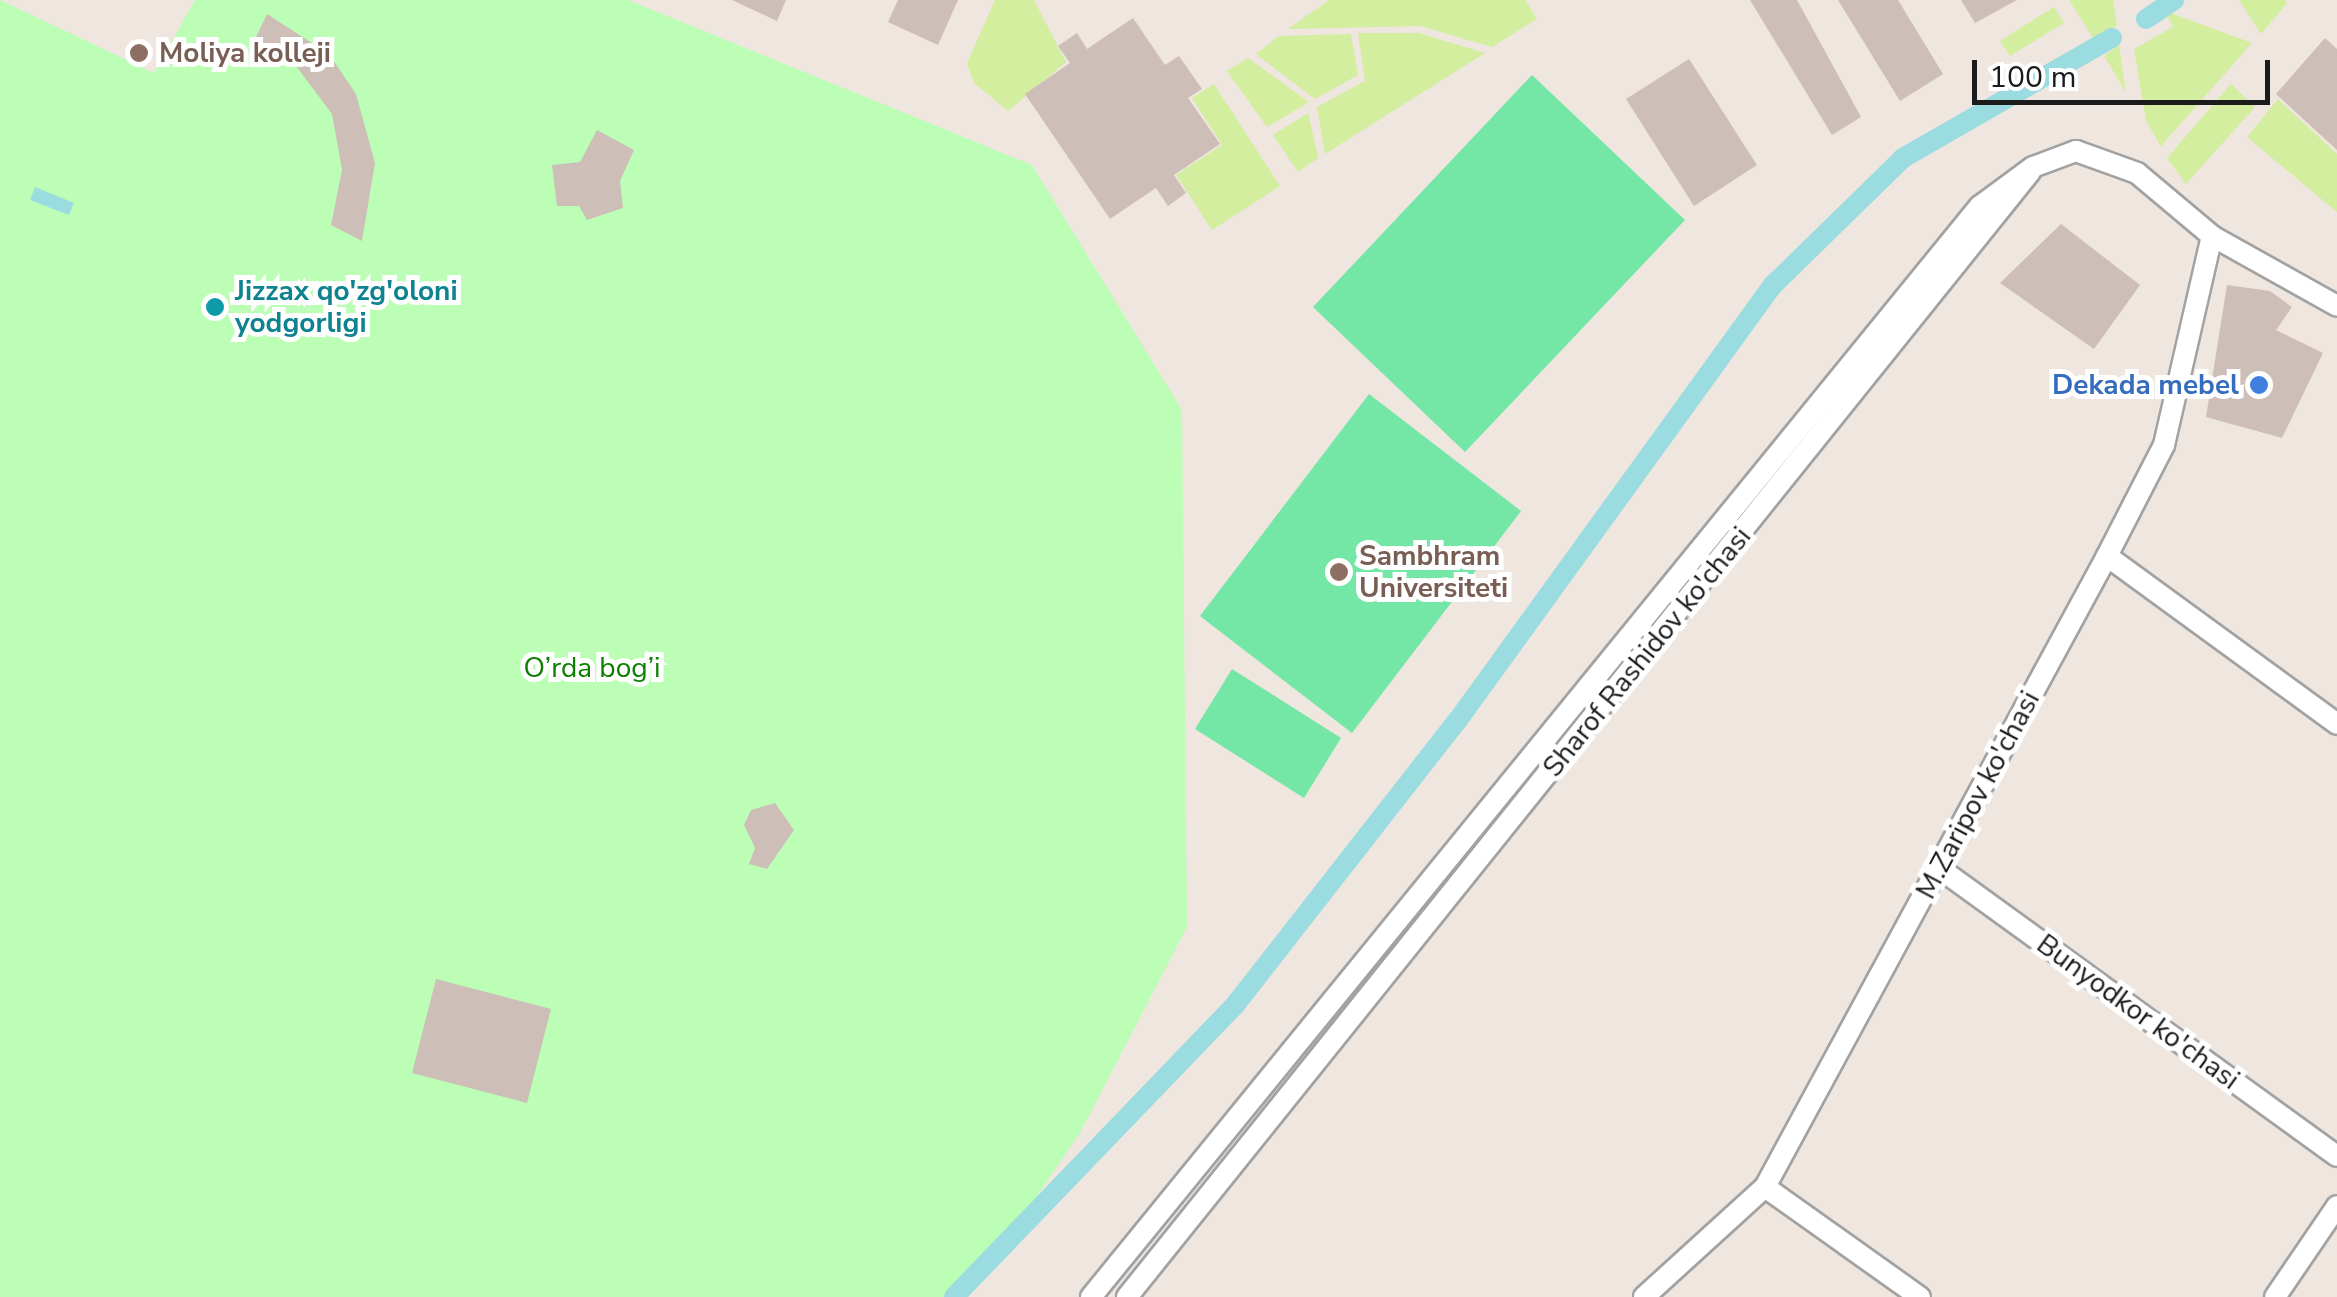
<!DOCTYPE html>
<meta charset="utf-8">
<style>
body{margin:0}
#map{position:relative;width:2337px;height:1297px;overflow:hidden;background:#eee6df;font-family:"Nunito Sans",sans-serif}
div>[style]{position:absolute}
.grass>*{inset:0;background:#d3ee9e}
.park>*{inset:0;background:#bcfeb5}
.pitch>*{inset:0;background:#74e6a6}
.water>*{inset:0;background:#9adce0}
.canal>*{height:20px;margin:-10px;padding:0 10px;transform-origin:10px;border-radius:10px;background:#9adce0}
.building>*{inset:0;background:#cebeb8}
.roads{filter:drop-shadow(2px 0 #a2a2a2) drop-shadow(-2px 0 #a2a2a2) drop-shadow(0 2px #a2a2a2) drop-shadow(0 -2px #a2a2a2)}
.minor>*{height:20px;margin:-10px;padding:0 10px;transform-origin:10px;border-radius:10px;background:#fff}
.dots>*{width:28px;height:28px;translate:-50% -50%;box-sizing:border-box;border:5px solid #fff;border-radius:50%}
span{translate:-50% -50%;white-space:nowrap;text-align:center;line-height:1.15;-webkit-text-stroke:10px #fff;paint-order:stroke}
.education-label{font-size:28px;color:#785e54;font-weight:700}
.left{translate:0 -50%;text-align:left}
.culture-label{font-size:28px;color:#0d838f;font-weight:700}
.shop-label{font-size:28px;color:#366cbe;font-weight:700}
.right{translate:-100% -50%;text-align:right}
.street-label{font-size:28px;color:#1b1b1b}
.park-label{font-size:28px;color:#0c8001}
.scale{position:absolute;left:1972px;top:60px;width:298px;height:45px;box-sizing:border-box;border:5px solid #1b1b1b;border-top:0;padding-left:12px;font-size:30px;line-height:35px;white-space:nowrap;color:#1b1b1b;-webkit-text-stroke:8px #fff;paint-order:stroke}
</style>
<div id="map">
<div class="grass">
<div style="clip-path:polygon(995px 0,1034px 0,1066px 62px,1008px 111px,974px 83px,967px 63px)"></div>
<div style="clip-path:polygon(1329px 0,1525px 0,1537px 19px,1492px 47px,1420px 26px,1288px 29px)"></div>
<div style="clip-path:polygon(2069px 0,2113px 0,2117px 25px,2095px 41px)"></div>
<div style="clip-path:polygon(2239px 0,2285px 0,2287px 3px,2261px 34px)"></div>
<div style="clip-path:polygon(2054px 7px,2064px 23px,2010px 56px,2000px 41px)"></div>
<div style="clip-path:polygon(2165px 11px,2252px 43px,2161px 146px,2146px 121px,2134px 49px,2173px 27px)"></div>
<div style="clip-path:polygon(1358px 33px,1419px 33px,1485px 53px,1325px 154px,1317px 107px,1365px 81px)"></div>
<div style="clip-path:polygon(1351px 34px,1358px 75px,1315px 99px,1256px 54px,1279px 36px)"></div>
<div style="clip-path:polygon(2119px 45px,2126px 92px,2104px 56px)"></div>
<div style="clip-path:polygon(1248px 58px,1309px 102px,1267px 127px,1227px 71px)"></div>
<div style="clip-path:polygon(1214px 84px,1280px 186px,1212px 230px,1176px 175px,1222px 145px,1192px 98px)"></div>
<div style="clip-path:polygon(2231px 84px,2255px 107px,2186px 184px,2167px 158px)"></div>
<div style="clip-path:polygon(2278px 99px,2337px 154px,2337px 212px,2247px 137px)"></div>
<div style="clip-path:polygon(1308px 113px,1318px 158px,1298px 172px,1273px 135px)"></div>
</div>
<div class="park">
<div style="clip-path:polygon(0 0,154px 73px,195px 0,628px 0,1032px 165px,1182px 410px,1187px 927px,1081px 1131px,1031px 1205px,943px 1297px,0 1297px)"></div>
</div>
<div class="pitch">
<div style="clip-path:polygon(1532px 75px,1685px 220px,1465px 452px,1313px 307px)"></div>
<div style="clip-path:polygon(1369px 394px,1521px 511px,1352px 733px,1200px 616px)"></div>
<div style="clip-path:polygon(1232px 669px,1341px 738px,1304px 798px,1195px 729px)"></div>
</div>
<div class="water">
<div style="clip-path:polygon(35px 187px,74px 203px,69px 215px,30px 200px)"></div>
</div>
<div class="canal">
<div style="left:2146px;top:19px;width:34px;rotate:-34deg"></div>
<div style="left:954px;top:1297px;width:405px;rotate:-46.1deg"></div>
<div style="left:1235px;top:1005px;width:362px;rotate:-52deg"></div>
<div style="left:1458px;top:720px;width:536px;rotate:-54.11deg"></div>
<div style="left:1772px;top:286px;width:183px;rotate:-44.3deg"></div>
<div style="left:1903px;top:158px;width:241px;rotate:-29.9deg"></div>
</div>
<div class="building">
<div style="clip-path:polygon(732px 0,786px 0,777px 21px)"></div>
<div style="clip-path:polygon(898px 0,958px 0,938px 45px,888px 22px)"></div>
<div style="clip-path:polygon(1750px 0,1797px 0,1861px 117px,1832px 135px)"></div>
<div style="clip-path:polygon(1838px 0,1898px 0,1943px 74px,1900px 101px)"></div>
<div style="clip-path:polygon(1961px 0,2017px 0,1975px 23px)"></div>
<div style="clip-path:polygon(267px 14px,329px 54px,356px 94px,375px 163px,362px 241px,331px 225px,342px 170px,332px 114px,290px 58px,254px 41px)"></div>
<div style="clip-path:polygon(1133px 18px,1165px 65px,1179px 56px,1202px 89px,1188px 98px,1220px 144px,1174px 175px,1186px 193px,1168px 206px,1156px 188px,1110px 219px,1025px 94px,1070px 63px,1058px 46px,1077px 33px,1087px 49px)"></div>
<div style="clip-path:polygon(2325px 38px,2337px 49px,2337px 150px,2276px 94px)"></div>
<div style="clip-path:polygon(1689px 59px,1757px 165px,1694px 206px,1626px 99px)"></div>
<div style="clip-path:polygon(597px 130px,634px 150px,620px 181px,623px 208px,587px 220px,579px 206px,557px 206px,552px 165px,580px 162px)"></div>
<div style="clip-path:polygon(2061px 224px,2140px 285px,2094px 349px,2000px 283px)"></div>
<div style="clip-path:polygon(2227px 285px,2270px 291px,2292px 307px,2276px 330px,2323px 353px,2282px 438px,2206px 417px)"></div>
<div style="clip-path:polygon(775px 803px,794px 830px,767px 869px,749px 864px,755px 848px,744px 825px,751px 810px)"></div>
<div style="clip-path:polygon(436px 979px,551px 1009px,527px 1103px,412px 1073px)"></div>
</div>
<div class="roads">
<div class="minor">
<div style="left:2107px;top:556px;width:285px;rotate:36.1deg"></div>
<div style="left:1939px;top:868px;width:491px;rotate:35.9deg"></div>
<div style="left:1765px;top:1187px;width:190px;rotate:35.4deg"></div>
<div style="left:1091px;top:1297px;width:1407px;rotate:-50.83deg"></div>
<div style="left:1980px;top:206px;width:66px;rotate:-36.3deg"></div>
<div style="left:2033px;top:167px;width:46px;rotate:-20.4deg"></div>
<div style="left:2076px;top:151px;width:65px;rotate:19.8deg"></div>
<div style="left:2137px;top:173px;width:98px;rotate:40deg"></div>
<div style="left:2212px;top:236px;width:143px;rotate:29.2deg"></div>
<div style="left:1127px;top:1297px;width:1443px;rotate:-51.25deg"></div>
<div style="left:1644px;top:1297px;width:164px;rotate:-42.3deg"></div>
<div style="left:1765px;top:1187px;width:718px;rotate:-61.54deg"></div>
<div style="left:2107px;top:556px;width:125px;rotate:-62.8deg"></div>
<div style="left:2164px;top:445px;width:214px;rotate:-77.1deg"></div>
<div style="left:2275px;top:1297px;width:110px;rotate:-55.7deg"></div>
</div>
</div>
<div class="dots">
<div style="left:139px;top:53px;background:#8d6e63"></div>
<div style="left:215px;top:307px;background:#0f9aa8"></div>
<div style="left:2259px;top:385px;background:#3f7fe0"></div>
<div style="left:1339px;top:572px;background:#8d6e63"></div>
</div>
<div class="education-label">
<span class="left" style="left:159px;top:53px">Moliya kolleji</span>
<span class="left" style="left:1359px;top:572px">Sambhram<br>Universiteti</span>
</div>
<div class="culture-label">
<span class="left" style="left:235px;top:307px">Jizzax qo'zg'oloni<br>yodgorligi</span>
</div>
<div class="shop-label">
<span class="right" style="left:2239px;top:385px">Dekada mebel</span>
</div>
<div class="street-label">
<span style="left:1647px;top:652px;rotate:-51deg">Sharof Rashidov ko'chasi</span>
<span style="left:1978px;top:795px;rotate:-62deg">M.Zaripov ko'chasi</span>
<span style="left:2138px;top:1012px;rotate:36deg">Bunyodkor ko'chasi</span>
</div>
<div class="park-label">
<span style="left:592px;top:668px">O’rda bog’i</span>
</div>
<div class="scale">100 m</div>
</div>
